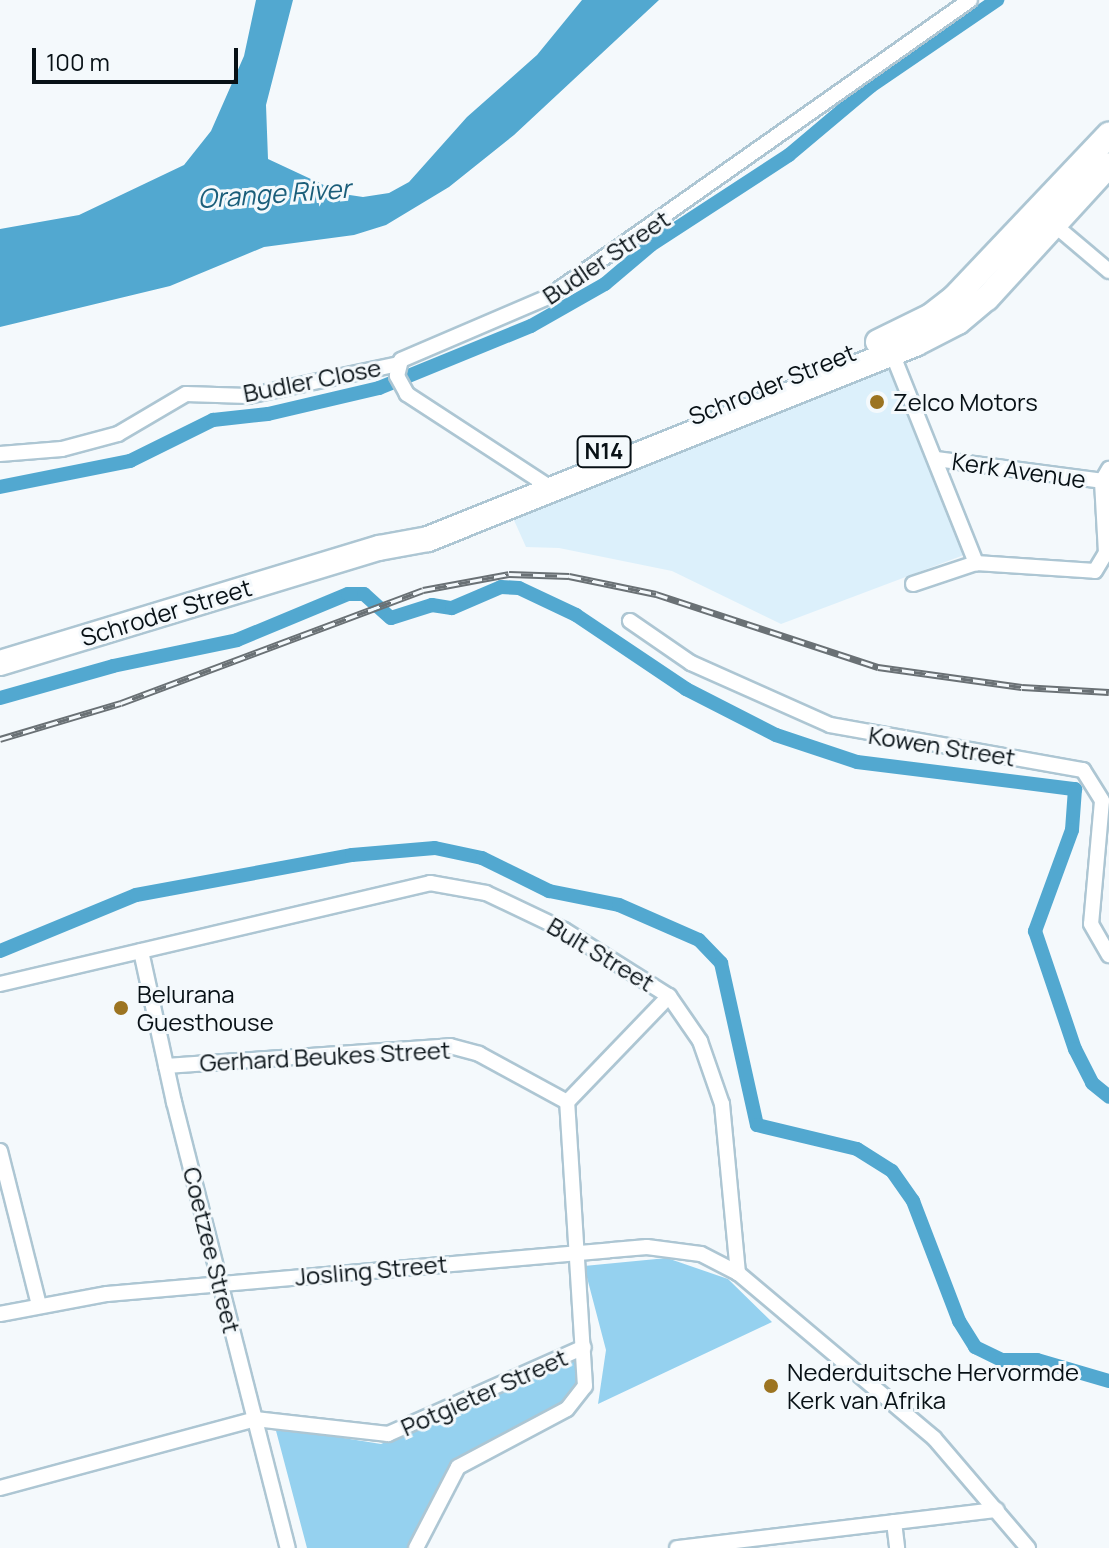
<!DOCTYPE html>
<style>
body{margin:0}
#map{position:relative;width:1109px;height:1548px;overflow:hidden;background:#f4f9fc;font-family:Manrope,sans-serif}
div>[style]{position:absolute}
.built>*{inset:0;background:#dcf0fb}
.green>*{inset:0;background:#95d1ef}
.water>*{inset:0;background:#52a8d0}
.canal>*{height:14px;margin:-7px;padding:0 7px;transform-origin:7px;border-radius:7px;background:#52a8d0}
.roads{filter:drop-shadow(2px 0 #adc6d3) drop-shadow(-2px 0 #adc6d3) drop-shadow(0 2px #adc6d3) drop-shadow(0 -2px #adc6d3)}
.minor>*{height:14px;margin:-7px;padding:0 7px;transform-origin:7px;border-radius:7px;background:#fff}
.trunk>*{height:24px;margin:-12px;padding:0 12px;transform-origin:12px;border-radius:12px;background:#fff}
.rail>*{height:7px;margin-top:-3.5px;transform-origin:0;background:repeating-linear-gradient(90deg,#f4f9fc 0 12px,#6a7175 0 24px);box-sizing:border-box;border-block:2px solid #6a7175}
.dots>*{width:22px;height:22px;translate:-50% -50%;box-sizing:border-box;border:4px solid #f4f9fc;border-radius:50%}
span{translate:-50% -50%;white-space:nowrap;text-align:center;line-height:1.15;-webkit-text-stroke:6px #f4f9fc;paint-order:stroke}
.shield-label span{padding:2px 6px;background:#f4f9fc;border:2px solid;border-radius:6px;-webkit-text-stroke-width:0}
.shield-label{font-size:22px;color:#081116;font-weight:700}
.street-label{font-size:24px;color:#081116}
.poi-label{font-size:24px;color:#081116}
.left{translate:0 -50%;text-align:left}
.water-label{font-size:26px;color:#1b5e7a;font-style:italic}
.scale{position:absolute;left:32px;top:48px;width:206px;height:36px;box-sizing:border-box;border:4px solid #081116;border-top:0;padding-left:10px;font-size:24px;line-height:28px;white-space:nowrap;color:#081116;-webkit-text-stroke:6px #f4f9fc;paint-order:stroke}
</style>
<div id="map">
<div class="built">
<div style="clip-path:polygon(891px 361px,964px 555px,781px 624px,672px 571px,559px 548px,526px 547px,513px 518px)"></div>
</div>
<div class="green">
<div style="clip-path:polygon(667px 1258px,728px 1279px,772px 1322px,598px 1404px,606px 1350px,584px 1266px)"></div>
<div style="clip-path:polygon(574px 1357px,578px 1385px,565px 1401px,452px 1462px,410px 1548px,307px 1548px,275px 1427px,381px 1444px)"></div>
</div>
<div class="water">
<div style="clip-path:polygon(256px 0,293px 0,266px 105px,268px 159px,343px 194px,363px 197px,389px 193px,409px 182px,467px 117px,537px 55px,582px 0,659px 0,514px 135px,449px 187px,386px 225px,354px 235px,264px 247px,170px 286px,0 327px,0 229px,79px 215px,184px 165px,211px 131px,244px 56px)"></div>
</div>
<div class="canal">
<div style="left:0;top:487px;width:133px;rotate:-11.3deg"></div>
<div style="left:130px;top:461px;width:93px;rotate:-26.3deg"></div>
<div style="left:213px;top:420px;width:55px;rotate:-6.2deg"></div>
<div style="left:268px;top:414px;width:114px;rotate:-13.2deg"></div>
<div style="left:379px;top:388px;width:164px;rotate:-22.2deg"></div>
<div style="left:531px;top:326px;width:85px;rotate:-29.6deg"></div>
<div style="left:605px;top:284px;width:60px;rotate:-40.3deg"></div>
<div style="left:651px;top:245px;width:165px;rotate:-33.1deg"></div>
<div style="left:789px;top:155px;width:107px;rotate:-40.1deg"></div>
<div style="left:871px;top:86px;width:153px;rotate:-34.3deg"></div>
<div style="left:0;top:698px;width:117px;rotate:-15.8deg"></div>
<div style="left:113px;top:666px;width:127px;rotate:-11.8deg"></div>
<div style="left:237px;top:640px;width:120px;rotate:-22.5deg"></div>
<div style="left:348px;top:594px;width:16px"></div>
<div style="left:364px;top:594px;width:36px;rotate:42deg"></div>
<div style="left:391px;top:618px;width:43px;rotate:-17.6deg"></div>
<div style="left:432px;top:605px;width:20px;rotate:9deg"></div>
<div style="left:452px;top:608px;width:53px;rotate:-23.2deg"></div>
<div style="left:501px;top:587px;width:18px;rotate:3deg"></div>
<div style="left:519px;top:588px;width:63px;rotate:25.3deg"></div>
<div style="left:576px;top:615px;width:133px;rotate:33.9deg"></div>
<div style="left:686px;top:689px;width:101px;rotate:27.1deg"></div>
<div style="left:776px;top:735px;width:85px;rotate:18.4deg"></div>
<div style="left:857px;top:762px;width:220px;rotate:7.1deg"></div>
<div style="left:1075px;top:789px;width:41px;rotate:94.2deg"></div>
<div style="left:1072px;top:830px;width:108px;rotate:110.1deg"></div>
<div style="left:1035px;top:931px;width:125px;rotate:71.3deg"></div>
<div style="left:1075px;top:1049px;width:38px;rotate:63deg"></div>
<div style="left:1092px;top:1083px;width:22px;rotate:39deg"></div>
<div style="left:0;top:951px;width:147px;rotate:-22.4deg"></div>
<div style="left:136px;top:895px;width:220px;rotate:-10.5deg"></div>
<div style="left:352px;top:855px;width:83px;rotate:-4.8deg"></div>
<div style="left:435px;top:848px;width:48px;rotate:12deg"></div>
<div style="left:482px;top:858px;width:75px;rotate:26.2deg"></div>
<div style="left:549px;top:891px;width:71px;rotate:11.3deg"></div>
<div style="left:619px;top:905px;width:87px;rotate:23.6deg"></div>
<div style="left:699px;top:940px;width:32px;rotate:46deg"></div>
<div style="left:721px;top:963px;width:166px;rotate:77.5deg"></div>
<div style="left:757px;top:1125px;width:103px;rotate:13.5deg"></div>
<div style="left:857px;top:1149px;width:41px;rotate:32.2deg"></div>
<div style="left:892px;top:1171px;width:37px;rotate:55deg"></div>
<div style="left:913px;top:1201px;width:129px;rotate:69deg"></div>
<div style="left:959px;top:1321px;width:31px;rotate:58deg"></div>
<div style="left:975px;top:1347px;width:30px;rotate:26deg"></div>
<div style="left:1002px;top:1360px;width:35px"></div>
<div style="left:1037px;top:1360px;width:75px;rotate:16.3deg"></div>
</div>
<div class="roads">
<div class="minor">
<div style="left:1051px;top:222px;width:76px;rotate:40.2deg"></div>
<div style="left:890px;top:348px;width:232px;rotate:68.2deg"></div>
<div style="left:0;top:454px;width:62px;rotate:-4.6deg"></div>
<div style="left:62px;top:449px;width:58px;rotate:-15deg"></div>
<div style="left:118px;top:434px;width:79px;rotate:-30.5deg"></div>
<div style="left:186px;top:394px;width:62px;rotate:1.8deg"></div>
<div style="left:248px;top:396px;width:153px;rotate:-12deg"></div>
<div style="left:936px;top:459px;width:167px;rotate:7.5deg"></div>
<div style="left:1102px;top:481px;width:14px;rotate:-60deg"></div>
<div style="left:554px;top:490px;width:176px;rotate:-146.9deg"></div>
<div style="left:407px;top:394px;width:21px;rotate:-119deg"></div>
<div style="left:397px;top:376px;width:16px;rotate:-76deg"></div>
<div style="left:401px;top:360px;width:160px;rotate:-23.2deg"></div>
<div style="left:548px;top:297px;width:516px;rotate:-35.14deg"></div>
<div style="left:913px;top:584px;width:66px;rotate:-18.4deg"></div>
<div style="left:976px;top:563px;width:119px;rotate:3.8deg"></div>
<div style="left:1095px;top:571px;width:21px;rotate:-59deg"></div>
<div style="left:1106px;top:553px;width:72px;rotate:-93.2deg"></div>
<div style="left:630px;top:621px;width:74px;rotate:34.5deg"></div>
<div style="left:691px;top:663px;width:152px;rotate:24deg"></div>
<div style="left:830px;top:725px;width:257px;rotate:10.1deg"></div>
<div style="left:1083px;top:770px;width:36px;rotate:58deg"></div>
<div style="left:1102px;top:801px;width:123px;rotate:95.1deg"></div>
<div style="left:1091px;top:924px;width:36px;rotate:60deg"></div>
<div style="left:141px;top:951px;width:155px;rotate:77.7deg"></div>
<div style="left:174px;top:1102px;width:460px;rotate:75.7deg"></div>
<div style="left:0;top:984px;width:442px;rotate:-13.2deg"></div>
<div style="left:430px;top:883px;width:57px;rotate:10.1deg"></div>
<div style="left:486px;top:893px;width:86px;rotate:25.4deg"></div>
<div style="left:564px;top:930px;width:124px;rotate:32.2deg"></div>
<div style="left:669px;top:996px;width:55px;rotate:55.4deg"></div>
<div style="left:700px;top:1041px;width:67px;rotate:70.8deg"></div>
<div style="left:722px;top:1104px;width:170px;rotate:84.6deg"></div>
<div style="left:738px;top:1273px;width:256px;rotate:40.1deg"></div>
<div style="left:934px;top:1438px;width:145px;rotate:49.5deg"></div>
<div style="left:166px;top:1066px;width:285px;rotate:-4deg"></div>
<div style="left:450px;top:1046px;width:30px;rotate:15deg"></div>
<div style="left:479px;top:1054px;width:100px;rotate:28.6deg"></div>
<div style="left:0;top:1151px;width:159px;rotate:75.8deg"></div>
<div style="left:0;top:1314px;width:109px;rotate:-10.6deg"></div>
<div style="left:107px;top:1294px;width:542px;rotate:-4.97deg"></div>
<div style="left:647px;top:1247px;width:54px;rotate:7.4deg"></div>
<div style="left:701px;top:1254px;width:42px;rotate:27.2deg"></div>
<div style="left:0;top:1488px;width:264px;rotate:-15.1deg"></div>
<div style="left:255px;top:1419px;width:134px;rotate:6.4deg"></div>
<div style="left:388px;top:1434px;width:214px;rotate:-23.9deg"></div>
<div style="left:894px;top:1522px;width:26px;rotate:83deg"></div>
<div style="left:416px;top:1548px;width:91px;rotate:-62.6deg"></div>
<div style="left:458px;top:1467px;width:123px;rotate:-28deg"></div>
<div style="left:567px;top:1409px;width:29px;rotate:-52deg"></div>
<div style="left:585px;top:1386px;width:285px;rotate:-93.6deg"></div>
<div style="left:567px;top:1102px;width:147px;rotate:-46.1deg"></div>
<div style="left:677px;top:1548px;width:322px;rotate:-6.8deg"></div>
</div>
<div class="trunk">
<div style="left:878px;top:342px;width:59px;rotate:-26.1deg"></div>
<div style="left:931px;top:316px;width:31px;rotate:-38deg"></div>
<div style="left:955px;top:297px;width:224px;rotate:-46.5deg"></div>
<div style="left:0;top:663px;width:396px;rotate:-16.9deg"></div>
<div style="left:379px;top:548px;width:50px;rotate:-10.4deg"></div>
<div style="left:428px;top:539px;width:525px;rotate:-21.82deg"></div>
<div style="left:915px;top:344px;width:48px;rotate:-27.1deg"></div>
<div style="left:958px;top:322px;width:38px;rotate:-40deg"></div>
<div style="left:987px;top:298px;width:180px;rotate:-47.5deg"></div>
</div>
</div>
<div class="rail">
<div style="left:0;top:739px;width:126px;rotate:-16.6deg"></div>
<div style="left:121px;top:703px;width:322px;rotate:-20.5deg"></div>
<div style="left:423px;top:590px;width:87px;rotate:-10.5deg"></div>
<div style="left:509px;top:574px;width:60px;rotate:1.9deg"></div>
<div style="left:569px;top:576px;width:89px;rotate:11.7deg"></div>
<div style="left:656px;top:594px;width:234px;rotate:18.2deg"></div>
<div style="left:878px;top:667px;width:145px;rotate:7.9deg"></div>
<div style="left:1022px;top:687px;width:87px;rotate:3.3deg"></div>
</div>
<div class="dots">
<div style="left:877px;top:402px;background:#9c7421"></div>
<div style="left:121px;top:1008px;background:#9c7421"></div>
<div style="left:771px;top:1386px;background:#9c7421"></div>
</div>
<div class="shield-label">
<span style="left:604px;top:452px">N14</span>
</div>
<div class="street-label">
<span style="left:606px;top:257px;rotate:-34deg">Budler Street</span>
<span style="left:312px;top:380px;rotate:-11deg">Budler Close</span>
<span style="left:772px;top:384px;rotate:-22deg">Schroder Street</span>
<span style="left:1019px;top:470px;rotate:8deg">Kerk Avenue</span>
<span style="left:166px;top:612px;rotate:-17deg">Schroder Street</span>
<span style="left:942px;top:746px;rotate:9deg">Kowen Street</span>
<span style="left:601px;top:954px;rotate:31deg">Bult Street</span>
<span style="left:325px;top:1056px;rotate:-3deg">Gerhard Beukes Street</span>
<span style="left:212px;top:1250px;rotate:76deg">Coetzee Street</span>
<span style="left:371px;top:1270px;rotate:-5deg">Josling Street</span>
<span style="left:484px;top:1392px;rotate:-24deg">Potgieter Street</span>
</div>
<div class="poi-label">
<span class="left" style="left:893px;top:402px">Zelco Motors</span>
<span class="left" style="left:137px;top:1008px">Belurana<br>Guesthouse</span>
<span class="left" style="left:787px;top:1386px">Nederduitsche Hervormde<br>Kerk van Afrika</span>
</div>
<div class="water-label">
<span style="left:274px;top:194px;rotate:-4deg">Orange River</span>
</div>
<div class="scale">100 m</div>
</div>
